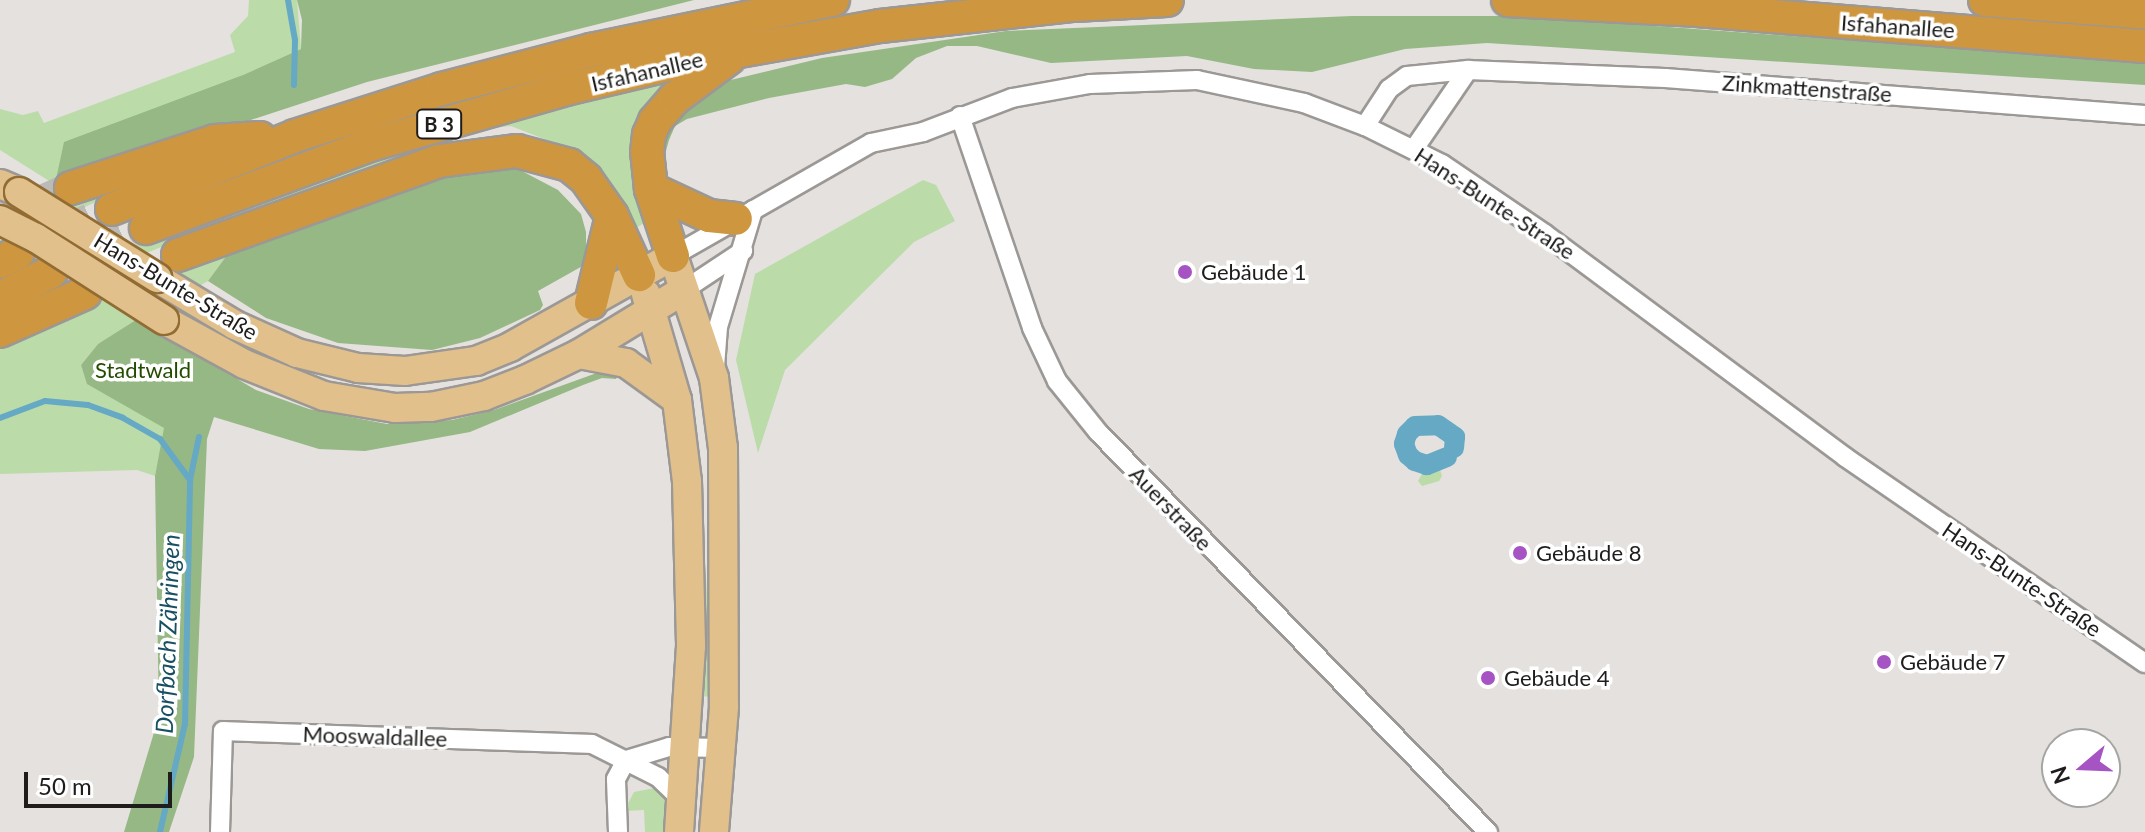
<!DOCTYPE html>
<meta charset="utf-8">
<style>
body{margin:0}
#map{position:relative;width:2145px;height:832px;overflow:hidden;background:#e4e1de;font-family:Lato,sans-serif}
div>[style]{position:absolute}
.green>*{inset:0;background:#bbdca9}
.forest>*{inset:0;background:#96b885}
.stream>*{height:6px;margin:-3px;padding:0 3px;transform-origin:3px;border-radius:3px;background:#66a9c5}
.canal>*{height:20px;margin:-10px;padding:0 10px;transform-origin:10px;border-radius:10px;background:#66a9c5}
.highway-tunnel>*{height:32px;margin-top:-16px;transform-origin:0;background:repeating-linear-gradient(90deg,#bcbab7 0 32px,transparent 0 48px)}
.roads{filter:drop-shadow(2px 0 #9b9895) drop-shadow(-2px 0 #9b9895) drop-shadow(0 2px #9b9895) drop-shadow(0 -2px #9b9895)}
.street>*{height:18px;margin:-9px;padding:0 9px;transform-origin:9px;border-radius:9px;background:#fff}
.primary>*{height:28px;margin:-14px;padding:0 14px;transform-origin:14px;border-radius:14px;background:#e2c08c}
.highway>*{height:32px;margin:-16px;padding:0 16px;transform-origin:16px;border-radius:16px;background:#cf9640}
.bridges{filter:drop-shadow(2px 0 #916c33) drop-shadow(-2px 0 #916c33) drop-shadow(0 2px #916c33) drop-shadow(0 -2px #916c33)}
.primary-bridge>*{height:28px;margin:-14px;padding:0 14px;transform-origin:14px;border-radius:14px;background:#e2c08c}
.dots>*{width:22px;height:22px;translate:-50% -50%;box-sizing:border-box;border:4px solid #fff;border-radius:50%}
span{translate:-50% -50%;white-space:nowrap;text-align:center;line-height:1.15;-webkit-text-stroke:7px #fff;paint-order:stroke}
.shield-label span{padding:2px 6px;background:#fff;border:2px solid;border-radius:6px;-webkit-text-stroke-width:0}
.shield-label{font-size:20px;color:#1e1d1c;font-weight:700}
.street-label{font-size:22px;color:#1e1d1c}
.poi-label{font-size:22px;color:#1e1d1c}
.left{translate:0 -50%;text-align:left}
.park-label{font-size:22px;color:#244c00}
.water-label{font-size:24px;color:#174f63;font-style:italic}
.north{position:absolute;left:2041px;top:728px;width:80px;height:80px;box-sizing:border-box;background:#fff;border:2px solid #a5a5a4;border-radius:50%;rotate:251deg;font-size:22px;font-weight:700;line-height:32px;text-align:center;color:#1e1d1c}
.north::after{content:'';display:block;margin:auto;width:28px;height:36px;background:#a653c3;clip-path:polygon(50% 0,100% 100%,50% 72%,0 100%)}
.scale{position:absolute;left:24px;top:772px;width:148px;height:36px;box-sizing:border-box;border:4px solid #1e1d1c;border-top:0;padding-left:10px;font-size:24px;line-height:28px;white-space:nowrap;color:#1e1d1c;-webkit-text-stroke:6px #fff;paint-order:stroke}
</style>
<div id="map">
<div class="green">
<div style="clip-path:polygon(249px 0,297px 0,301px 49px,243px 75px,55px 184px,74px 196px,174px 167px,0 245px,0 205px,54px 184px,0 150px,0 109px,23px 115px,38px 111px,44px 123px,235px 52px,230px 35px,248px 16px)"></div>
<div style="clip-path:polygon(681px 71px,645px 104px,637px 123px,648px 221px,634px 229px,609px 180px,582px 154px,511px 126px,494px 128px,400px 156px,228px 219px,68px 286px,0 310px,135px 246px,223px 210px,398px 147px)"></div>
<div style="clip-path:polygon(923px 180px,936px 185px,955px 221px,914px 242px,785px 370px,758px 453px,736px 360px,755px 274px)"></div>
<div style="clip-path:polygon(233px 247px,208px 281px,98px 344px,81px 365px,88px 384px,165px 428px,155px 476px,137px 470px,0 474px,0 341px)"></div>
<div style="clip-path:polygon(677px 340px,700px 479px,713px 697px,700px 696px,671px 344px)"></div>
<div style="clip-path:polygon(1438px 463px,1442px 476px,1439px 481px,1422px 486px,1418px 481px,1427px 465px)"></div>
<div style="clip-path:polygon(655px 788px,670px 802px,668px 832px,645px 832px,644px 810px,624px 811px,634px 792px)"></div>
</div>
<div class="forest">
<div style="clip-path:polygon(297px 0,694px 0,367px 82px,55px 184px,64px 142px,243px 75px,301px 49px,302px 20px)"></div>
<div style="clip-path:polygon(1352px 16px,1520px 16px,2145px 62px,2145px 85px,1487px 43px,1405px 49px,1312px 72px,1254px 69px,1187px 56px,1051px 63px,977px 46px,947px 46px,916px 58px,892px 79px,865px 87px,846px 84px,769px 98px,687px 119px,675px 126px,669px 140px,664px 158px,668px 174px,656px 166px,663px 128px,714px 84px,822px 58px,1006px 31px)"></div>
<div style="clip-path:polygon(488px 167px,518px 169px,558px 190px,581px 214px,586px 232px,586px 264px,538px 291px,543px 305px,540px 310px,480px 338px,432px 350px,338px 343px,266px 318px,208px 281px,233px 247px,432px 176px)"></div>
<div style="clip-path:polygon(136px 320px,256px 390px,309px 409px,387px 424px,452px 420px,494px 410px,594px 374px,618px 374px,616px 379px,602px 378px,583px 385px,470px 432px,365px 451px,319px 449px,214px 417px,207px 439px,194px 757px,169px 832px,124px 832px,159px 716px,155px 476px,164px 428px,87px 384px,81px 365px,98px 344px)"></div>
</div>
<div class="stream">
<div style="left:288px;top:0;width:41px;rotate:80.1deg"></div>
<div style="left:295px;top:40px;width:45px;rotate:91.3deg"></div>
<div style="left:0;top:418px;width:48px;rotate:-20.7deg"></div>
<div style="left:45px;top:401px;width:43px;rotate:5.3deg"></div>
<div style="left:88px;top:405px;width:37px;rotate:20deg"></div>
<div style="left:123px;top:418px;width:43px;rotate:29.6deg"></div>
<div style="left:160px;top:439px;width:51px;rotate:53.8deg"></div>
<div style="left:160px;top:832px;width:111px;rotate:-77deg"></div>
<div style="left:185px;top:724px;width:244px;rotate:-88.8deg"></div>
<div style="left:190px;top:480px;width:44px;rotate:-78.2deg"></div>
</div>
<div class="canal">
<div style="left:1447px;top:457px;width:22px;rotate:158deg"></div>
<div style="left:1427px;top:465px;width:13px;rotate:-162deg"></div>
<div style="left:1415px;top:461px;width:9px;rotate:-139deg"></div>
<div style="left:1408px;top:455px;width:12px;rotate:-110deg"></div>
<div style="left:1404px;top:444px;width:10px;rotate:-73deg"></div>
<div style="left:1407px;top:434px;width:11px;rotate:-45deg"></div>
<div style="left:1415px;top:426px;width:23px;rotate:-2deg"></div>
<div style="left:1438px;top:425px;width:21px;rotate:35deg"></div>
<div style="left:1455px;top:437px;width:11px;rotate:95deg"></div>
</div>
<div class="highway-tunnel">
<div style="left:0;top:220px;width:78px;rotate:-24.3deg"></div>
<div style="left:18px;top:253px;width:104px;rotate:-25.1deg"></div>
<div style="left:51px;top:272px;width:105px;rotate:-24.9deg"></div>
</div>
<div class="roads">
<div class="street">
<div style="left:960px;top:116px;width:224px;rotate:71.2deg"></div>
<div style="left:1032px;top:328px;width:59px;rotate:64.7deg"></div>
<div style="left:1057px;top:381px;width:65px;rotate:51.2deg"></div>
<div style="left:1098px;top:432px;width:559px;rotate:45.73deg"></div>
<div style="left:1365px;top:126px;width:44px;rotate:-57deg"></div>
<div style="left:1389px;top:89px;width:22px;rotate:-36deg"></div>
<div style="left:1407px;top:76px;width:61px;rotate:-5.6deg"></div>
<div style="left:1468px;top:70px;width:197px;rotate:2.3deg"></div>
<div style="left:1665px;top:78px;width:481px;rotate:4.4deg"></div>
<div style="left:1414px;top:149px;width:96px;rotate:-55.6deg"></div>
<div style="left:673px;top:256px;width:228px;rotate:-29.7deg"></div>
<div style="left:871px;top:143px;width:53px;rotate:-11.9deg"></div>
<div style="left:923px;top:132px;width:95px;rotate:-20.9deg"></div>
<div style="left:1012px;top:98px;width:79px;rotate:-10.2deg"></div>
<div style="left:1090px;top:84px;width:107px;rotate:-2.1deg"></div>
<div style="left:1197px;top:80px;width:109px;rotate:12.1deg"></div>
<div style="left:1304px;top:103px;width:65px;rotate:20.7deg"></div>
<div style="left:1365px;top:126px;width:86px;rotate:26.3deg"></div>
<div style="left:1442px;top:164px;width:125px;rotate:34.2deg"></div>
<div style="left:1545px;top:234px;width:374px;rotate:36.6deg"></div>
<div style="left:1845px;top:457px;width:364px;rotate:34.5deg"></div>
<div style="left:684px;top:290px;width:71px;rotate:-33.5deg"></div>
<div style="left:715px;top:367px;width:40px;rotate:-85.7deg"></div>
<div style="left:718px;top:327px;width:122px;rotate:-73.3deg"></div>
<div style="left:220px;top:832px;width:101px;rotate:-88.3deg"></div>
<div style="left:223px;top:731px;width:369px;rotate:2deg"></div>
<div style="left:592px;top:744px;width:74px;rotate:26.6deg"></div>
<div style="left:658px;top:777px;width:33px;rotate:44deg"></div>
<div style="left:618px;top:832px;width:53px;rotate:-92.2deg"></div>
<div style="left:616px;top:779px;width:21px;rotate:-62deg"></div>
<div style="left:626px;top:760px;width:45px;rotate:-16.8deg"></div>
<div style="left:669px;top:747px;width:52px;rotate:1.1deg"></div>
</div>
<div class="primary">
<div style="left:0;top:184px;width:21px;rotate:23deg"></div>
<div style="left:157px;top:278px;width:91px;rotate:31.1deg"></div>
<div style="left:235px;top:325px;width:68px;rotate:24.3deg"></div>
<div style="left:297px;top:353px;width:63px;rotate:13.8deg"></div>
<div style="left:358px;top:368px;width:47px;rotate:3.7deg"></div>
<div style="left:405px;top:371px;width:72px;rotate:-8deg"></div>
<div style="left:476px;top:361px;width:37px;rotate:-22deg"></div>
<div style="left:510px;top:347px;width:187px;rotate:-29.2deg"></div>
<div style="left:673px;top:256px;width:129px;rotate:71.4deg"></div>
<div style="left:714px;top:378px;width:71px;rotate:82.7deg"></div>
<div style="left:723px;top:448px;width:259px;rotate:89.8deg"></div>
<div style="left:724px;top:707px;width:125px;rotate:94.6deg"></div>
<div style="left:646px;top:294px;width:110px;rotate:73.7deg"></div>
<div style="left:677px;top:400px;width:82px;rotate:83deg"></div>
<div style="left:687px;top:481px;width:165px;rotate:88.6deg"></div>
<div style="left:691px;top:646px;width:186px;rotate:93.7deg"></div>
<div style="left:164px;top:320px;width:91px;rotate:28.8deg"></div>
<div style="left:244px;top:364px;width:86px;rotate:21.8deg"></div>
<div style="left:324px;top:396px;width:72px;rotate:9.6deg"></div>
<div style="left:395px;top:408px;width:36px;rotate:-2deg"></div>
<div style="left:431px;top:407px;width:54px;rotate:-11.7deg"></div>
<div style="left:484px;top:396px;width:44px;rotate:-21.3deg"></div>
<div style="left:525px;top:380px;width:60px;rotate:-25.7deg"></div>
<div style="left:579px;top:354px;width:123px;rotate:-31.4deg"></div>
<div style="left:579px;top:354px;width:48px;rotate:10.8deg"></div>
<div style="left:626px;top:363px;width:63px;rotate:36deg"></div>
</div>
<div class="highway">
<div style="left:1508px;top:0;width:188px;rotate:3deg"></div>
<div style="left:1696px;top:10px;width:450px;rotate:4.6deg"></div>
<div style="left:1985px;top:0;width:161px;rotate:4.6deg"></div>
<div style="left:71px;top:188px;width:151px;rotate:-18.1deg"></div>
<div style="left:215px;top:141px;width:45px;rotate:-3.8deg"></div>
<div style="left:651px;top:189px;width:64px;rotate:25deg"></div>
<div style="left:709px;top:216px;width:27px;rotate:6deg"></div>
<div style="left:112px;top:209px;width:197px;rotate:-21.7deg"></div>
<div style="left:295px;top:136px;width:154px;rotate:-17.7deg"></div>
<div style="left:442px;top:89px;width:154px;rotate:-14.7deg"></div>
<div style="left:591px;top:50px;width:247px;rotate:-11.7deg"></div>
<div style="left:146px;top:228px;width:239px;rotate:-20.3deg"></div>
<div style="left:370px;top:145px;width:204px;rotate:-15.9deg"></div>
<div style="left:566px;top:89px;width:126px;rotate:-13.3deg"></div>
<div style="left:689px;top:60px;width:194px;rotate:-10.1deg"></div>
<div style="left:880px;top:26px;width:195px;rotate:-6.2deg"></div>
<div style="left:1074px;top:5px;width:93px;rotate:-3.1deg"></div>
<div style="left:178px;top:255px;width:277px;rotate:-19.8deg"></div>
<div style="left:439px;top:161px;width:79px;rotate:-7.3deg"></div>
<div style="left:517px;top:151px;width:54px;rotate:15.1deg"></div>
<div style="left:569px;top:165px;width:22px;rotate:39deg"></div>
<div style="left:586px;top:179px;width:45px;rotate:54.9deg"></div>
<div style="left:612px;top:216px;width:65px;rotate:65.4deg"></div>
<div style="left:673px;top:256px;width:71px;rotate:-108.2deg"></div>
<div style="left:651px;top:189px;width:36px;rotate:-96deg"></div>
<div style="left:647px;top:153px;width:18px;rotate:-84deg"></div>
<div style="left:649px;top:135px;width:15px;rotate:-67deg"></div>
<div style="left:655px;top:121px;width:30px;rotate:-49deg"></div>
<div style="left:675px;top:98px;width:67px;rotate:-36.5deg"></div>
<div style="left:0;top:262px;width:20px;rotate:-27deg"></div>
<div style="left:0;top:298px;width:57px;rotate:-27deg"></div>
<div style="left:591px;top:303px;width:89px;rotate:-76.4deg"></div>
<div style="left:0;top:331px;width:93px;rotate:-24.1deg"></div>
</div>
</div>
<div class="bridges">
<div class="primary-bridge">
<div style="left:19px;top:192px;width:163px;rotate:31.9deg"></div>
<div style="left:0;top:220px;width:40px;rotate:26.6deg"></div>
<div style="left:36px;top:238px;width:152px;rotate:32.6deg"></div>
</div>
</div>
<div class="dots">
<div style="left:1185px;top:272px;background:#a653c3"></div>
<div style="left:1520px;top:553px;background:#a653c3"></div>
<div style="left:1884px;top:662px;background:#a653c3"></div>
<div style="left:1488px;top:678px;background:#a653c3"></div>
</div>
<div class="shield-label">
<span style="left:439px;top:124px">B 3</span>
</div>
<div class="street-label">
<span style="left:1898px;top:26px;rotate:4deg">Isfahanallee</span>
<span style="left:647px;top:71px;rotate:-13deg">Isfahanallee</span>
<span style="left:1807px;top:88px;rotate:4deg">Zinkmattenstraße</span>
<span style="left:1495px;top:203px;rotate:33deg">Hans-Bunte-Straße</span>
<span style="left:176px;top:286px;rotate:31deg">Hans-Bunte-Straße</span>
<span style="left:1171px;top:508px;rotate:46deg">Auerstraße</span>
<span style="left:2022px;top:579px;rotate:34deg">Hans-Bunte-Straße</span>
<span style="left:375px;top:736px;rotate:2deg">Mooswaldallee</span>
</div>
<div class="poi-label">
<span class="left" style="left:1201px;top:272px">Gebäude 1</span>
<span class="left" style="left:1536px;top:553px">Gebäude 8</span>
<span class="left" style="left:1900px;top:662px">Gebäude 7</span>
<span class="left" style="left:1504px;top:678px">Gebäude 4</span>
</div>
<div class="park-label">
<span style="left:143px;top:370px">Stadtwald</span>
</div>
<div class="water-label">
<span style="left:167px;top:634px;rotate:-88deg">Dorfbach Zähringen</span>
</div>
<div class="north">N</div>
<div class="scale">50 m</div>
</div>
